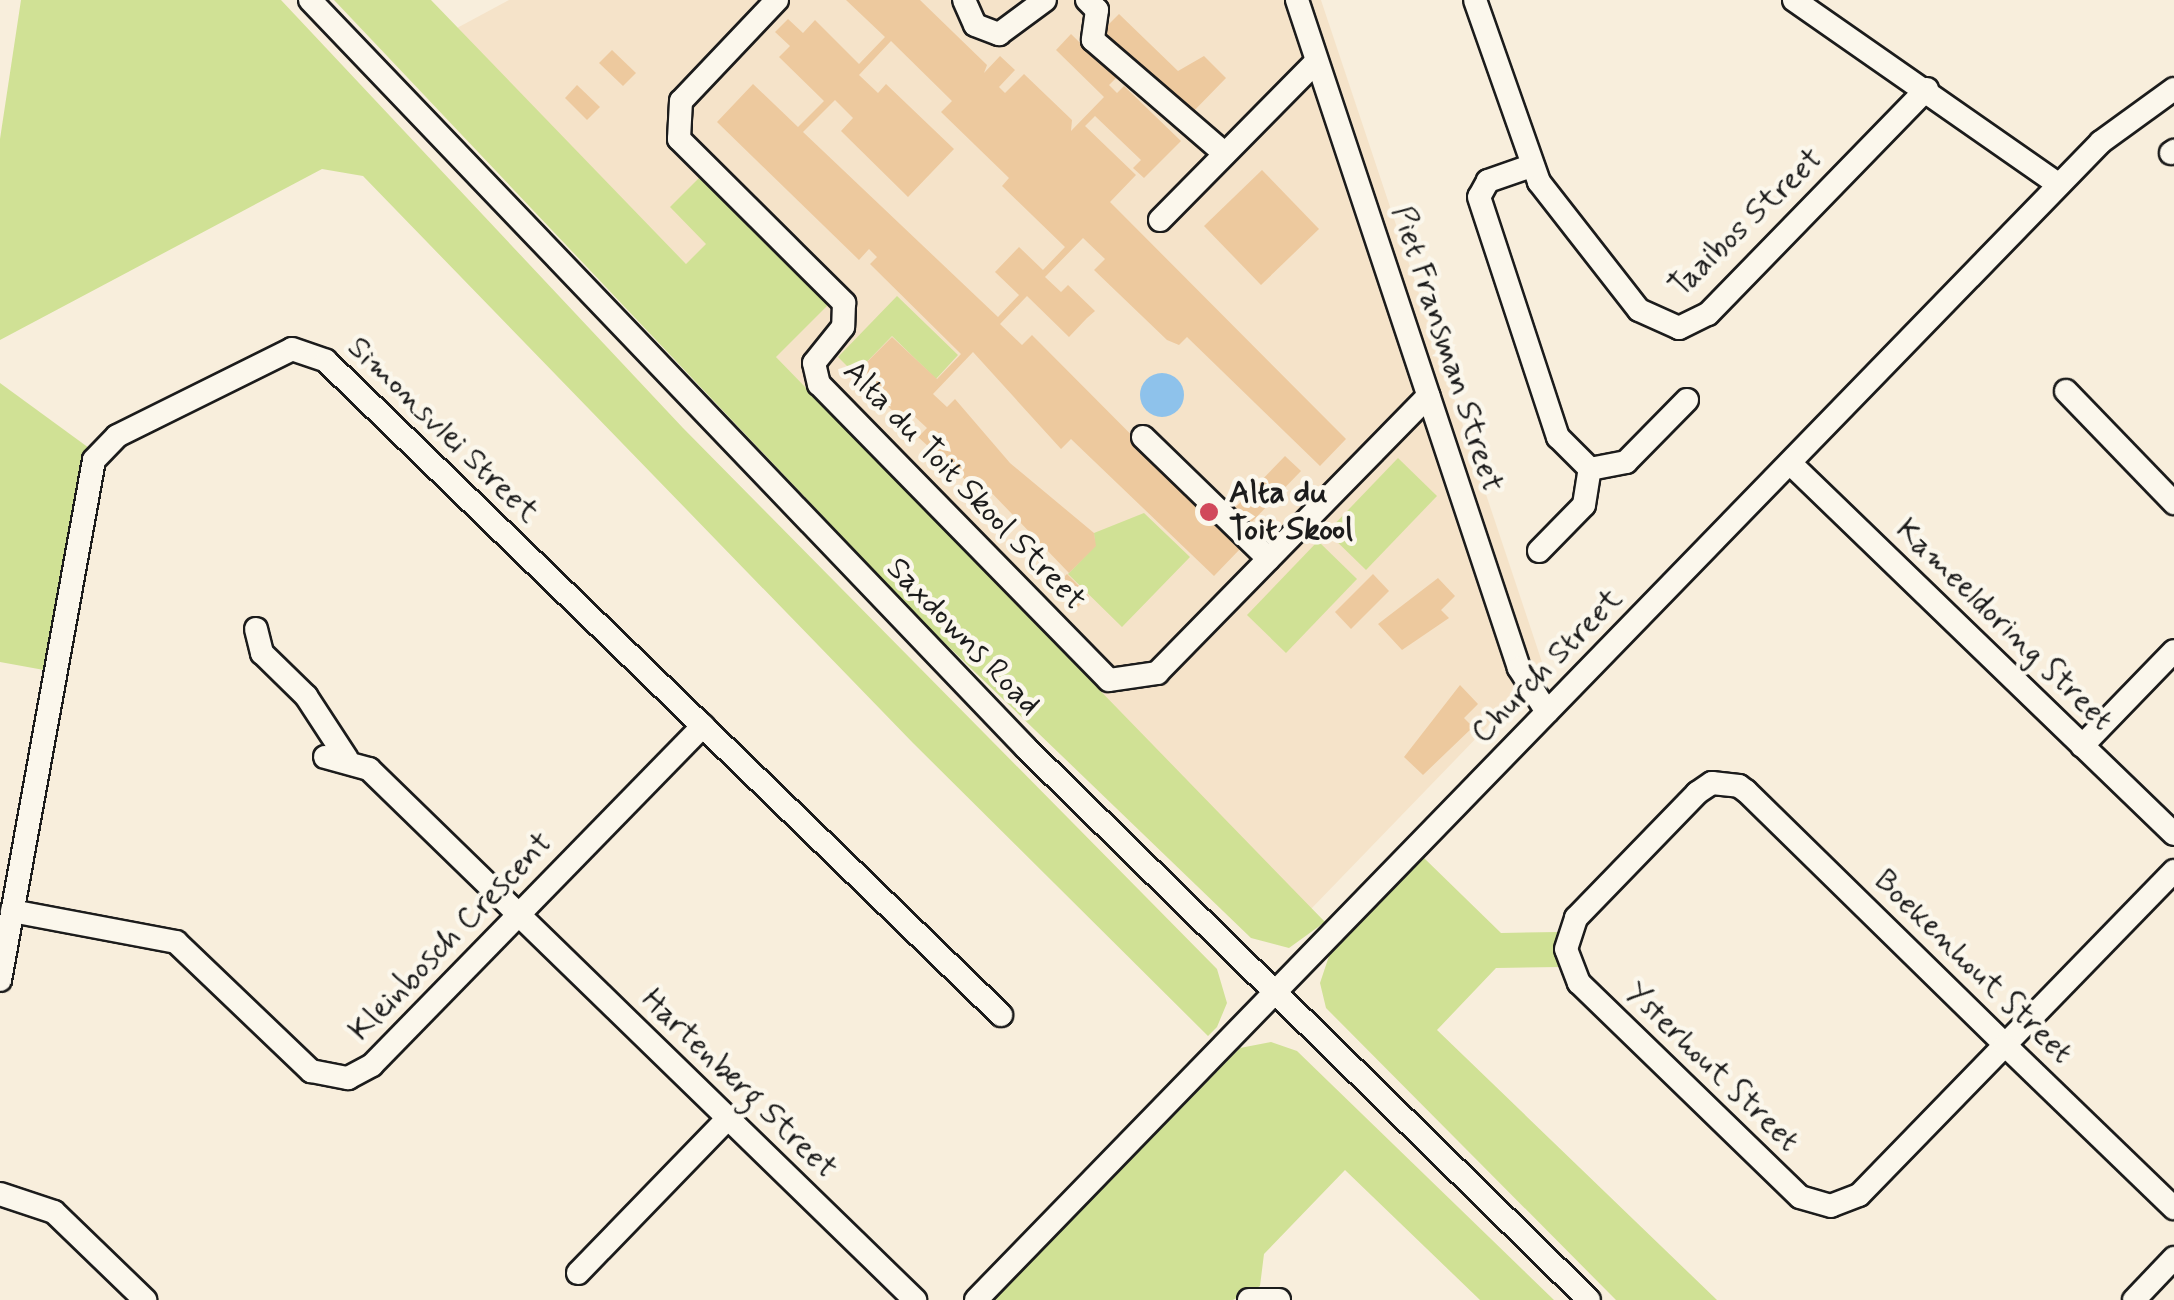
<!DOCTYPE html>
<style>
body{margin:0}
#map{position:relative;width:2174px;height:1300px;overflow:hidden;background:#f8eedc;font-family:Mynerve,sans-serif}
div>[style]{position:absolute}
.built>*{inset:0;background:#f5e3c9}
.green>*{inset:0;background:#d0e195}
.water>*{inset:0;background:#8ec2eb}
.round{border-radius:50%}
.building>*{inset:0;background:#edc99e}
.roads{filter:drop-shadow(2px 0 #1c1c1c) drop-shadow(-2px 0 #1c1c1c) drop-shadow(0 2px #1c1c1c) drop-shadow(0 -2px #1c1c1c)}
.minor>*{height:22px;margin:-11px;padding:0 11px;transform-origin:11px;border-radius:11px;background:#fbf7ec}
.dots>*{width:28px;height:28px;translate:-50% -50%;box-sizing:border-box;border:5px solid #fbf7ec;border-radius:50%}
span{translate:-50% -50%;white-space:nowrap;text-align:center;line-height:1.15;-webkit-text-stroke:9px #fbf7ec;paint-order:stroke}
.street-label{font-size:32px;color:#1c1c1c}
.poi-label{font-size:32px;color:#1c1c1c;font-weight:700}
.left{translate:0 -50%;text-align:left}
</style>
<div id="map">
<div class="built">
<div style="clip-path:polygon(509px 0,1321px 0,1544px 668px,1311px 909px,457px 28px)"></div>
</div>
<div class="green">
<div style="clip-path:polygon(21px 0,281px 0,683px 428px,1217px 969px,1227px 1003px,1217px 1027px,1208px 1036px,913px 743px,363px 176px,322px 169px,0 340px,0 139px)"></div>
<div style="clip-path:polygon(334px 0,431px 0,686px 264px,706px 244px,670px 207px,699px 178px,824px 297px,827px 306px,776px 357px,1325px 922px,1289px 948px,1251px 938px,926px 625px)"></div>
<div style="clip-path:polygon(897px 296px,958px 355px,936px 379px,892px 336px,855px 374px,838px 357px)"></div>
<div style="clip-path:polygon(0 383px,89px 448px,44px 670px,0 662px)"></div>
<div style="clip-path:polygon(1398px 458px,1437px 496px,1366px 570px,1327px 532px)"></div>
<div style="clip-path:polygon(1144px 513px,1190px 557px,1122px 627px,1068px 574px,1095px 546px,1094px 533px)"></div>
<div style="clip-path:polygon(1318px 541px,1357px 579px,1286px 653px,1247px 615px)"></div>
<div style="clip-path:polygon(1424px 858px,1501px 933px,1559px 932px,1559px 967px,1496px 968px,1437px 1030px,1717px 1300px,1616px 1300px,1326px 1008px,1320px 983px,1329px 956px)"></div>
<div style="clip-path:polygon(1271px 1042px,1297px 1051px,1554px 1300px,1480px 1300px,1345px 1170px,1264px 1254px,1260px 1286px,1233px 1300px,994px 1300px,1240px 1048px)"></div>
</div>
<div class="water">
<div class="round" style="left:1140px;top:373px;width:44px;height:44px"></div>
</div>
<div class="building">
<div style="clip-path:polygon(evenodd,846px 0,920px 0,987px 65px,984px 73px,1000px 56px,1015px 70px,999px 87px,1005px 93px,1024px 74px,1072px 120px,1071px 131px,1104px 97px,1056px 50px,1071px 34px,1116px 78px,1109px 85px,1117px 93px,1124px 86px,1181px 141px,1144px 178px,1133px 168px,1141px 160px,1095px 116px,1085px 126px,1136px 175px,1110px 202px,1346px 439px,1320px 466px,1187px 337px,1179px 345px,1167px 340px,1094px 270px,1105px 259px,1083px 238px,1045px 277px,1061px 292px,1068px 285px,1095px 311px,1087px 318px,1069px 337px,1027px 296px,1000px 324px,1022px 345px,1032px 335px,1221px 525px,1240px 549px,1214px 576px,1071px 439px,1061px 449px,973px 352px,933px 394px,947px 407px,955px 399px,1010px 463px,1094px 533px,1096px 546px,1069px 573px,986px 487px,980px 493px,918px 437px,927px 428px,913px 415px,905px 423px,855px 374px,892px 337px,937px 379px,961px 354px,870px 264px,877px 257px,869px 249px,859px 260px,717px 122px,753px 84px,798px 127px,824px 101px,779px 57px,790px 46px,775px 32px,788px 19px,803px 33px,815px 20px,859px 64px,885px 37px,846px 0,891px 41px,952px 101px,941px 112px,1009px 178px,1002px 186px,1065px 247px,1043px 270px,1019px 247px,995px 272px,1019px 295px,998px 317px,803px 132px,835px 100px,853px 118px,841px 131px,908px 197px,954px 149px,886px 84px,878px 93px,859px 75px,891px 41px)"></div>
<div style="clip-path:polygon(1119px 14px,1178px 71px,1204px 56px,1226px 78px,1187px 118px,1103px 30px)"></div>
<div style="clip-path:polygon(612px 50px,636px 73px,623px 86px,599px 63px)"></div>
<div style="clip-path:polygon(577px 85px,600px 107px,587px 120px,565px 98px)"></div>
<div style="clip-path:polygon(1262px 170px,1319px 229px,1261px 285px,1204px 226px)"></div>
<div style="clip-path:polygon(1285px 456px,1301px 471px,1245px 529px,1229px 514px)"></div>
<div style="clip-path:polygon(1067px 574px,1089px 596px,1074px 611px,1052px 589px)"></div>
<div style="clip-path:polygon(1373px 574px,1389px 591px,1351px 629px,1335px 612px)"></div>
<div style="clip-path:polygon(1438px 578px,1455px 596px,1441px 610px,1449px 618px,1402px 650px,1378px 624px)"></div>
<div style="clip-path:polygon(1460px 685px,1478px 704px,1464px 718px,1473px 727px,1423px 775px,1404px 757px)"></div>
</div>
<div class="roads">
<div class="minor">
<div style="left:310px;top:0;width:1035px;rotate:46.25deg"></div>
<div style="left:1026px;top:748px;width:788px;rotate:44.43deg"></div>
<div style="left:777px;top:0;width:139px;rotate:133.5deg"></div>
<div style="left:681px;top:101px;width:38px;rotate:93deg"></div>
<div style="left:679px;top:139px;width:233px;rotate:44.8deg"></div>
<div style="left:844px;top:303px;width:24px;rotate:92deg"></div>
<div style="left:843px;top:327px;width:46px;rotate:128.9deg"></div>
<div style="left:814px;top:363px;width:22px;rotate:77deg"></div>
<div style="left:819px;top:384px;width:414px;rotate:45.6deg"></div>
<div style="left:1109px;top:680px;width:49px;rotate:-8.3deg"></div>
<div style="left:1157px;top:673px;width:388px;rotate:-45.6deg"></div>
<div style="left:964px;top:0;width:27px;rotate:66deg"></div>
<div style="left:975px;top:25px;width:26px;rotate:21deg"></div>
<div style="left:999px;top:34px;width:57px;rotate:-36.5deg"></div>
<div style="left:1087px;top:0;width:14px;rotate:45deg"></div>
<div style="left:1097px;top:10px;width:30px;rotate:98deg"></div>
<div style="left:1093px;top:40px;width:174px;rotate:40.8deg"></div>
<div style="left:1297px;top:0;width:704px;rotate:71.62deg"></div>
<div style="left:1519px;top:668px;width:52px;rotate:57.5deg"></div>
<div style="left:1475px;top:0;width:193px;rotate:70.6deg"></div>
<div style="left:1539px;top:182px;width:162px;rotate:52deg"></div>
<div style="left:1639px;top:310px;width:44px;rotate:24.2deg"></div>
<div style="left:1679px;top:328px;width:32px;rotate:-26deg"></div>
<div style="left:1708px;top:314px;width:314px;rotate:-45.8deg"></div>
<div style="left:1794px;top:0;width:323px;rotate:34.9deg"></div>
<div style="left:2171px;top:153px;width:4px;rotate:-34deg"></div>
<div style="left:1531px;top:166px;width:46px;rotate:160.8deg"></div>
<div style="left:1488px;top:181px;width:18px;rotate:119deg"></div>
<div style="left:1479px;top:197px;width:253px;rotate:71.8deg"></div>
<div style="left:1558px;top:437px;width:45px;rotate:45deg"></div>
<div style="left:1590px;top:469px;width:37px;rotate:-11deg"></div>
<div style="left:1626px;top:462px;width:87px;rotate:-45.5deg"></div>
<div style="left:1160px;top:220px;width:223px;rotate:-45.4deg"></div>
<div style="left:2066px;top:391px;width:156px;rotate:46deg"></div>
<div style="left:1143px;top:437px;width:175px;rotate:44.1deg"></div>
<div style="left:1790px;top:463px;width:534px;rotate:44.01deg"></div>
<div style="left:1539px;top:551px;width:64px;rotate:-45.6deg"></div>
<div style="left:1584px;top:505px;width:36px;rotate:-81deg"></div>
<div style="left:256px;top:629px;width:25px;rotate:76deg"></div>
<div style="left:262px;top:653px;width:62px;rotate:44.3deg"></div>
<div style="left:306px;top:696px;width:75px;rotate:56.9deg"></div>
<div style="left:2082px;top:746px;width:132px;rotate:-45.9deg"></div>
<div style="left:325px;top:757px;width:46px;rotate:15.3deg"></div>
<div style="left:369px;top:769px;width:762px;rotate:44.2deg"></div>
<div style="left:2174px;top:871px;width:243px;rotate:134.2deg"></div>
<div style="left:2005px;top:1045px;width:209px;rotate:134.2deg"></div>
<div style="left:1859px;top:1195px;width:30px;rotate:159deg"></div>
<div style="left:1831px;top:1206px;width:32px;rotate:-164deg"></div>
<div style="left:1800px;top:1197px;width:308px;rotate:-135.9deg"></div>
<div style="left:1579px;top:983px;width:36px;rotate:-111deg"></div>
<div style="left:1566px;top:949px;width:33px;rotate:-72deg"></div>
<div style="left:1576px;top:918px;width:174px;rotate:-45.9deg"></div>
<div style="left:1697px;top:793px;width:18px;rotate:-34deg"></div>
<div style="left:1712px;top:783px;width:27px;rotate:6deg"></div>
<div style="left:1739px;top:786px;width:9px;rotate:36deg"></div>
<div style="left:1746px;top:791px;width:363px;rotate:44.4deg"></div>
<div style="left:2005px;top:1045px;width:235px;rotate:44deg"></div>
<div style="left:12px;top:911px;width:167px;rotate:10.7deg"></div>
<div style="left:176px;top:942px;width:187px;rotate:43.7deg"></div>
<div style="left:311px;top:1071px;width:38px;rotate:11deg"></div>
<div style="left:348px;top:1078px;width:27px;rotate:-28deg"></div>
<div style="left:372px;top:1065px;width:474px;rotate:-45.7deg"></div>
<div style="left:0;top:980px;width:528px;rotate:-79.75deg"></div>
<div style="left:94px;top:460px;width:33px;rotate:-46deg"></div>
<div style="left:117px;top:436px;width:195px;rotate:-26.4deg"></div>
<div style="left:292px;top:349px;width:36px;rotate:19deg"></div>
<div style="left:326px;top:361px;width:940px;rotate:44.09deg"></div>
<div style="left:0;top:1194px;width:57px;rotate:18.4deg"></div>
<div style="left:54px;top:1212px;width:127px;rotate:44deg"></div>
<div style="left:578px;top:1273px;width:216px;rotate:-45.9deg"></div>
<div style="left:976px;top:1300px;width:1614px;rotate:-45.83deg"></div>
<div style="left:2101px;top:142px;width:90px;rotate:-36deg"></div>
<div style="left:1249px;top:1300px;width:30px"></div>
<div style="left:2134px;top:1300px;width:58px;rotate:-46.4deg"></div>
</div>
</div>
<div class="dots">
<div style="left:1209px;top:512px;background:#d1495b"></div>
</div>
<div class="street-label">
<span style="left:1746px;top:223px;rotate:-44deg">Taaibos Street</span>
<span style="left:1447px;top:349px;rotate:72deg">Piet Fransman Street</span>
<span style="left:443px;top:430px;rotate:44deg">Simonsvlei Street</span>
<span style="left:964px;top:486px;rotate:46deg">Alta du Toit Skool Street</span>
<span style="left:2004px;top:625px;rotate:44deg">Kameeldoring Street</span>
<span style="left:963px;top:637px;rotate:46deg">Saxdowns Road</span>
<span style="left:1547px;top:666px;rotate:-46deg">Church Street</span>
<span style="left:451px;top:937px;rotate:-46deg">Kleinbosch Crescent</span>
<span style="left:1973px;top:967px;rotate:44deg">Boekenhout Street</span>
<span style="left:1712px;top:1067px;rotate:44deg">Ysterhout Street</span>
<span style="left:739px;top:1084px;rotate:44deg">Hartenberg Street</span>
</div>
<div class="poi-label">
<span class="left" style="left:1229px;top:512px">Alta du<br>Toit Skool</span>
</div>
</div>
